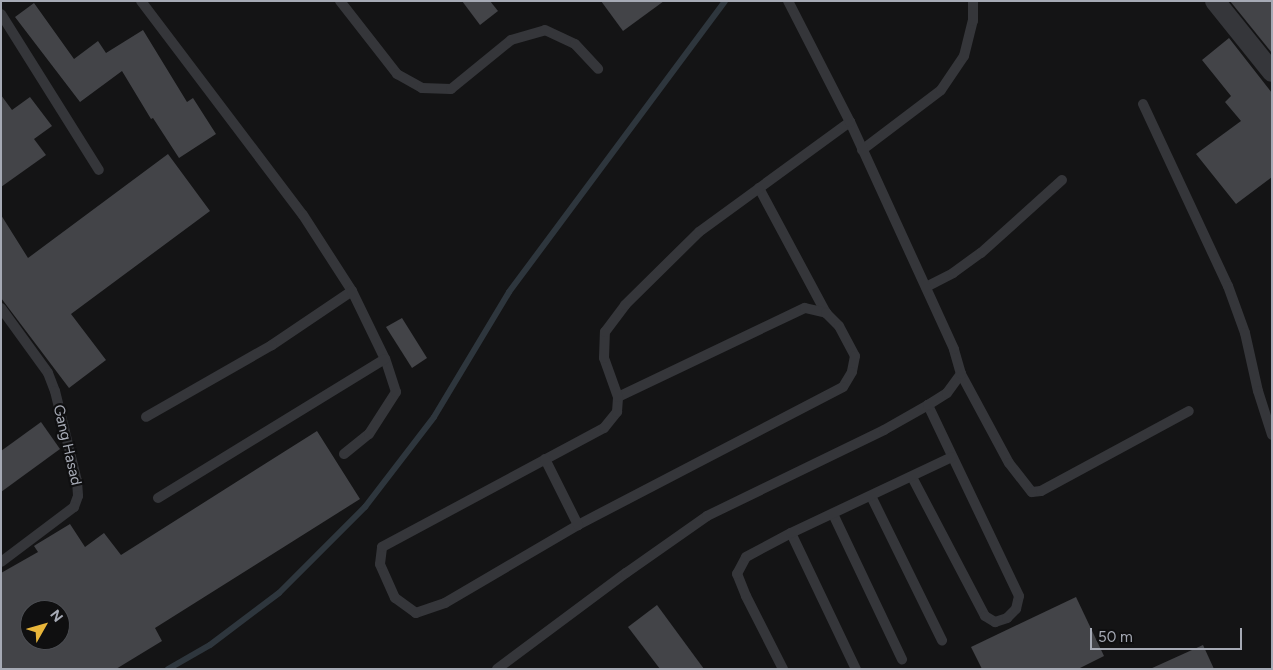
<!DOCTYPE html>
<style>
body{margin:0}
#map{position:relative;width:1273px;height:670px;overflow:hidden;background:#141415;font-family:Figtree,sans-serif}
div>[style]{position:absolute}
.stream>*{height:6px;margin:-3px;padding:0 3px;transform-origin:3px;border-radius:3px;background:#2e363d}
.building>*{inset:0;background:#434448}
.service>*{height:10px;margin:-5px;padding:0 5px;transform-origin:5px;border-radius:5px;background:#35363a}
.minor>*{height:20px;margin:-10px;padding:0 10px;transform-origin:10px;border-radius:10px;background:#35363a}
span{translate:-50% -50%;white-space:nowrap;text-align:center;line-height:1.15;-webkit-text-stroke:4.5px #0f0f10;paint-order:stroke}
.street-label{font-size:15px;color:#a6aab5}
.frame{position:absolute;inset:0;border:2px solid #a6aab5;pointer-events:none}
.north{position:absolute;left:20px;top:600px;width:50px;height:50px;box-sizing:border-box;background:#0f0f10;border:1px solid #4b4d52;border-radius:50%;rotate:52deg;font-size:14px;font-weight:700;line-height:20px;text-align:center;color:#a6aab5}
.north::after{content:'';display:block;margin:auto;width:18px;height:22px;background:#e8b53a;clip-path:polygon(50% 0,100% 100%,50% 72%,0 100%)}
.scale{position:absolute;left:1090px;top:628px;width:152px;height:22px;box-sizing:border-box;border:2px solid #a6aab5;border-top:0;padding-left:6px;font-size:15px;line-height:18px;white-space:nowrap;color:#a6aab5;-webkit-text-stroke:4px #0f0f10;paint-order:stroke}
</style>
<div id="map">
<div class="stream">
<div style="left:168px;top:669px;width:48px;rotate:-29.7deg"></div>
<div style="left:210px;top:645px;width:86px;rotate:-37deg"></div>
<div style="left:279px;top:593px;width:122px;rotate:-45deg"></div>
<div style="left:365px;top:507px;width:113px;rotate:-52.5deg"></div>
<div style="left:434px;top:417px;width:146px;rotate:-59deg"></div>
<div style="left:509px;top:292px;width:362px;rotate:-53.4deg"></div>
</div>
<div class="building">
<div style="clip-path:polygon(462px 1px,490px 1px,498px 11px,480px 25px)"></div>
<div style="clip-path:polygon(601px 1px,664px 1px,623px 31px)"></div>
<div style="clip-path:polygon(1230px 1px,1272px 1px,1272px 53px)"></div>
<div style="clip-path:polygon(34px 3px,74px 59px,98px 41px,106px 53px,143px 30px,187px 102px,193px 98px,216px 134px,179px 158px,153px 118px,151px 119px,122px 71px,80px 102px,15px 17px)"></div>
<div style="clip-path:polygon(1229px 38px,1272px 93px,1272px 177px,1236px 204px,1196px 154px,1241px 121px,1225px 102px,1231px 96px,1202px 60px)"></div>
<div style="clip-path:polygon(1px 95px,12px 110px,30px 97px,52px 126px,34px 139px,46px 155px,1px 187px)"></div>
<div style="clip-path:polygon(168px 154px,210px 211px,71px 314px,106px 360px,69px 388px,1px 298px,1px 215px,28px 258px)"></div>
<div style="clip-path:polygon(402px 318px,427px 358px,412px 368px,386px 327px)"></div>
<div style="clip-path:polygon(41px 422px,60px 449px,1px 492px,1px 451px)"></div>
<div style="clip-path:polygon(evenodd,317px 431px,360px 499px,155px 628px,162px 641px,116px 669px,1px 669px,1px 573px,38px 552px,34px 546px,37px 544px,70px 524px,85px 547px,104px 533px,121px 555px,317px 431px,30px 610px,60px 610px,60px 640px,30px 640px,30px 610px)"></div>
<div style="clip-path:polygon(1076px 597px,1104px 656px,1078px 669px,982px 669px,971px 647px)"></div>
<div style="clip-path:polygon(657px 605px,704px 669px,660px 669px,628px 627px)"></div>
<div style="clip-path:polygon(1203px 645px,1214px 669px,1150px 669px)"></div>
</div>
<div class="service">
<div style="left:141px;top:1px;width:268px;rotate:52.9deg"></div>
<div style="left:303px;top:215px;width:90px;rotate:57.2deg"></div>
<div style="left:352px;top:291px;width:97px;rotate:146deg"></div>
<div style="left:272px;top:345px;width:145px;rotate:150.3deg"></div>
<div style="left:340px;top:1px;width:93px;rotate:52deg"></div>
<div style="left:397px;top:74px;width:29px;rotate:29deg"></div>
<div style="left:422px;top:88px;width:29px;rotate:2deg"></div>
<div style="left:451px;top:89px;width:77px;rotate:-39.2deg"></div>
<div style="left:511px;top:40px;width:35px;rotate:-16deg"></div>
<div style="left:545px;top:30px;width:33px;rotate:25deg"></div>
<div style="left:575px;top:44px;width:34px;rotate:47deg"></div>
<div style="left:1px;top:14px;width:184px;rotate:57.9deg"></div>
<div style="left:1143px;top:104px;width:201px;rotate:65deg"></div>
<div style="left:1228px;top:286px;width:50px;rotate:70.1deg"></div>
<div style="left:1245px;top:333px;width:59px;rotate:77.4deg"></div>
<div style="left:1258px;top:391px;width:46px;rotate:72.3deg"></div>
<div style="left:862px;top:150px;width:99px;rotate:-37.2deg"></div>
<div style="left:941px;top:90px;width:41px;rotate:-55.9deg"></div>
<div style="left:964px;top:56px;width:36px;rotate:-76deg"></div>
<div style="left:973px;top:21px;width:20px;rotate:-90deg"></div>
<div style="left:759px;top:188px;width:142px;rotate:61.8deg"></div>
<div style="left:926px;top:287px;width:30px;rotate:-27deg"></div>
<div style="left:953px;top:273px;width:34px;rotate:-36deg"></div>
<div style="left:981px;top:253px;width:109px;rotate:-42deg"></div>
<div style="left:1px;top:308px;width:80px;rotate:54.1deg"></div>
<div style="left:48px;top:373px;width:19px;rotate:69deg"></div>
<div style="left:55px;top:391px;width:93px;rotate:76.3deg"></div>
<div style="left:77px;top:481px;width:15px;rotate:86deg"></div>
<div style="left:78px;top:496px;width:12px;rotate:110deg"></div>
<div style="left:74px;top:507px;width:91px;rotate:143deg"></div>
<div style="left:961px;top:374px;width:101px;rotate:61.7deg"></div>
<div style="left:1009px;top:463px;width:37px;rotate:52deg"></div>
<div style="left:1032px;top:492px;width:9px;rotate:-6deg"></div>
<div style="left:1041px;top:491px;width:168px;rotate:-28.4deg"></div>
<div style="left:618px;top:397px;width:207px;rotate:-25.5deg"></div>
<div style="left:805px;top:308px;width:22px;rotate:13deg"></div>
<div style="left:826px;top:313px;width:18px;rotate:45deg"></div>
<div style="left:839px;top:326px;width:34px;rotate:62deg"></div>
<div style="left:855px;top:356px;width:16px;rotate:101deg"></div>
<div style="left:852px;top:372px;width:17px;rotate:121deg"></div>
<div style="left:843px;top:387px;width:299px;rotate:152.5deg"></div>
<div style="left:578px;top:525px;width:154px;rotate:149.6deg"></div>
<div style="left:445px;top:603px;width:31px;rotate:161deg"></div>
<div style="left:416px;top:613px;width:26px;rotate:-144deg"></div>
<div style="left:395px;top:598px;width:37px;rotate:-114deg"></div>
<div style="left:380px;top:564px;width:17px;rotate:-83deg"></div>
<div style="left:382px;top:547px;width:252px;rotate:-28.2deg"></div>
<div style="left:604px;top:428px;width:21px;rotate:-51deg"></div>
<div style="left:617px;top:412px;width:15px;rotate:-86deg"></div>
<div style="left:618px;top:397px;width:41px;rotate:-109.7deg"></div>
<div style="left:604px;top:358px;width:26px;rotate:-88deg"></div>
<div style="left:605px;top:332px;width:34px;rotate:-53deg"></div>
<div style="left:625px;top:305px;width:104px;rotate:-44.6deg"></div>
<div style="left:699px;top:232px;width:187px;rotate:-36.1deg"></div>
<div style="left:344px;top:454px;width:32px;rotate:-39deg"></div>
<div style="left:369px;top:434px;width:50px;rotate:-57.3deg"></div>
<div style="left:396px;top:392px;width:35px;rotate:-108deg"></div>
<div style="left:385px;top:359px;width:76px;rotate:-115.9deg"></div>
<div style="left:545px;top:459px;width:74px;rotate:63.4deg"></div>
<div style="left:912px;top:477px;width:157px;rotate:62.3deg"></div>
<div style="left:985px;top:616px;width:12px;rotate:31deg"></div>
<div style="left:995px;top:622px;width:13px;rotate:-18deg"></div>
<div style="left:1007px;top:618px;width:13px;rotate:-45deg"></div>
<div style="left:1016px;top:609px;width:13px;rotate:-77deg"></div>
<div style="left:1019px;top:596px;width:212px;rotate:-115.5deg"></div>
<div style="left:871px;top:496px;width:161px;rotate:63.8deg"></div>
<div style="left:158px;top:498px;width:266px;rotate:-31.5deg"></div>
<div style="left:833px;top:514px;width:161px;rotate:64.6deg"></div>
<div style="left:791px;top:533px;width:151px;rotate:64.5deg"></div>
<div style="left:497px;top:669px;width:161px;rotate:-36.7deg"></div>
<div style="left:626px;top:573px;width:99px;rotate:-35.1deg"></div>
<div style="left:707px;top:516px;width:197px;rotate:-25.9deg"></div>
<div style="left:884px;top:430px;width:51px;rotate:-29.6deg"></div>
<div style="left:928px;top:405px;width:22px;rotate:-32deg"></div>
<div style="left:947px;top:393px;width:24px;rotate:-54deg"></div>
<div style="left:961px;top:374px;width:26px;rotate:-106deg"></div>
<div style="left:954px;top:349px;width:250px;rotate:-114.6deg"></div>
<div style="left:850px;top:122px;width:136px;rotate:-117.1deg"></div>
<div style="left:783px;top:669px;width:82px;rotate:-116.9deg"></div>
<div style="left:746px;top:596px;width:24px;rotate:-112deg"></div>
<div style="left:737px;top:574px;width:19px;rotate:-62deg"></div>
<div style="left:746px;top:557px;width:51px;rotate:-28.1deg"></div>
<div style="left:791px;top:533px;width:178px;rotate:-25.3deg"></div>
</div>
<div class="minor">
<div style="left:1215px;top:1px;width:91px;rotate:51.2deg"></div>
</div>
<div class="street-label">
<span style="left:67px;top:445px;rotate:77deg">Gang Hasad</span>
</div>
<div class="frame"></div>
<div class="north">N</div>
<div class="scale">50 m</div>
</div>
